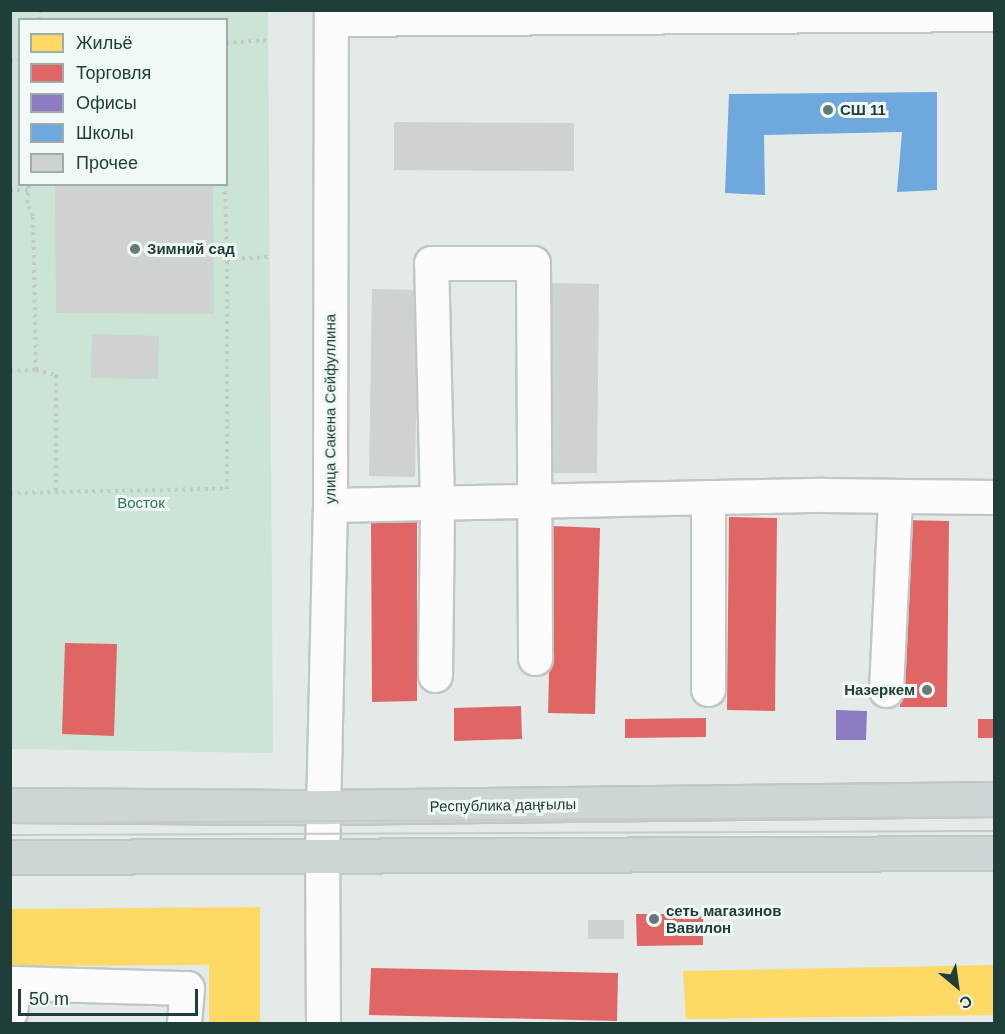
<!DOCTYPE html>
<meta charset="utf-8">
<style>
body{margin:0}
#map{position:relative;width:1005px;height:1034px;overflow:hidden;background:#e4eae7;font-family:Arial,sans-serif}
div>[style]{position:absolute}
.green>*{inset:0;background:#cce4d5}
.homes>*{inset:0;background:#ffd966}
.shops>*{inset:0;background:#e06666}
.offices>*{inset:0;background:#8e7cc3}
.schools>*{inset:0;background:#6fa8dc}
.building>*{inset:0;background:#ced3d2}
.path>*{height:4px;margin-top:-2px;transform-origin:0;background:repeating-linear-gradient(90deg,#c1cac8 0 3px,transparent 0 7.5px)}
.roads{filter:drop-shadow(2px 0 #c1c7c4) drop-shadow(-2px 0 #c1c7c4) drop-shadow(0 2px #c1c7c4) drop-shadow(0 -2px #c1c7c4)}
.minor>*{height:33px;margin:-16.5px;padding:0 16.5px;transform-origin:16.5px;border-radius:16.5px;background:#fbfcfb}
.major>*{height:33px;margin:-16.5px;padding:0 16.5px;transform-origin:16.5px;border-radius:16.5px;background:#cdd6d4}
.tram>*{height:1.5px;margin:-0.75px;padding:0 0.75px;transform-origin:0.75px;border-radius:0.75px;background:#c6cbca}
.dots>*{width:16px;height:16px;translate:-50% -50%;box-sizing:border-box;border:3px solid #f1f9f6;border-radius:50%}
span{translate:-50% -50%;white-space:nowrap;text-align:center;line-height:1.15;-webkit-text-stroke:6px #f1f9f6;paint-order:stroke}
.poi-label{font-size:15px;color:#203e39;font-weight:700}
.left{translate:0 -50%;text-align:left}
.right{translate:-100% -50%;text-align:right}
.street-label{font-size:15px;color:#203e39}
.park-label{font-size:15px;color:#27784f}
.frame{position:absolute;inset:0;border:12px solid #203e39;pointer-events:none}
.legend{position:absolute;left:18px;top:18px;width:210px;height:168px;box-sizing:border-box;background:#f1f9f6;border:2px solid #9daeaa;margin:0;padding:8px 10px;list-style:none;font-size:18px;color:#203e39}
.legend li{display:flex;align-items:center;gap:12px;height:30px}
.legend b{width:30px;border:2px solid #9daeaa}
.north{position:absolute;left:927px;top:956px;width:60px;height:60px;-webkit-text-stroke:4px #f1f9f6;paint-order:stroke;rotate:151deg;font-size:16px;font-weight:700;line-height:24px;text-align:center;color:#203e39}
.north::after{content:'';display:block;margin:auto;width:21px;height:27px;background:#203e39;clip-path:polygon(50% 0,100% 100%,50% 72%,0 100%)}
.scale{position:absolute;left:18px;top:989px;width:180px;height:27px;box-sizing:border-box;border:3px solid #203e39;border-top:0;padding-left:8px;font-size:18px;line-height:21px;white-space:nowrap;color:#203e39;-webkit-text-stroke:4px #f1f9f6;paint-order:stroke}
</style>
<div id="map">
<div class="green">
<div style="clip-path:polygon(evenodd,11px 11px,268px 11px,273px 753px,11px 749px,11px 11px,20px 20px,226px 20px,226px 184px,20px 184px,20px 20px)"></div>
</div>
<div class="homes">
<div style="clip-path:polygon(260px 907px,260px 1024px,209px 1024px,209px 965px,10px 966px,10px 909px)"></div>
<div style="clip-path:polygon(994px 965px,994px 1015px,686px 1019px,683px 971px)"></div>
</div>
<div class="shops">
<div style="clip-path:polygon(729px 517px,777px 518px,775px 711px,727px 710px)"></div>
<div style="clip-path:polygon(371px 518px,417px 518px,417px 701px,372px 702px)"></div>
<div style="clip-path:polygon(902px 520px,949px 521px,947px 707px,900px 707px)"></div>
<div style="clip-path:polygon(553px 526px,600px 528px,595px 714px,548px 713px)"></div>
<div style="clip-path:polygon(65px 643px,117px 644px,114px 736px,62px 734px)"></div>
<div style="clip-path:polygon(521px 706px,522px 739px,454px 741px,454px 708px)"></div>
<div style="clip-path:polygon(706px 718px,706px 737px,625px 738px,625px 719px)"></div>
<div style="clip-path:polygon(978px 719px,994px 719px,994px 738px,978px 738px)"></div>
<div style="clip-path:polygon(636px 914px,703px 914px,703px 945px,637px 946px)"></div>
<div style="clip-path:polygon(371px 968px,618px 973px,617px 1021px,369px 1015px)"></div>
</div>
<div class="offices">
<div style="clip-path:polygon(836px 710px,867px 711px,866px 740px,836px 740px)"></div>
</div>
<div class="schools">
<div style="clip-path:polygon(937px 92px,937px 190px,897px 192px,902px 132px,764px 135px,765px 195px,725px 193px,729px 94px)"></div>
</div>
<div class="building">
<div style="clip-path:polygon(394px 122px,574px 123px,574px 171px,394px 170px)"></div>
<div style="clip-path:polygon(55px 184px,213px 184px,214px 314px,56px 313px)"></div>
<div style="clip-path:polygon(552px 283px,599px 284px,597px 473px,550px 473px)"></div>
<div style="clip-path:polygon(372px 289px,418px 290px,415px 477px,369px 476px)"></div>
<div style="clip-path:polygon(92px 334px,159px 336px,158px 379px,91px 378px)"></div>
<div style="clip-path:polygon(588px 920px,624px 920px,624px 939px,588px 939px)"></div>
</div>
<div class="path">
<div style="left:39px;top:20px;width:10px;rotate:-84deg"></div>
<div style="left:226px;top:43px;width:42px;rotate:-4.1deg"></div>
<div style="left:10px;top:61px;width:10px;rotate:-6deg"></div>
<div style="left:225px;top:184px;width:75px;rotate:88.5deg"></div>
<div style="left:227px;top:259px;width:43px;rotate:-2.7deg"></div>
<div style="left:10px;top:190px;width:18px"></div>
<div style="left:36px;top:370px;width:21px;rotate:14deg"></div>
<div style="left:56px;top:375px;width:117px;rotate:90deg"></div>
<div style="left:10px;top:371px;width:26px;rotate:-2deg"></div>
<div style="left:36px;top:370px;width:154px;rotate:-91.1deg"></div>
<div style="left:33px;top:216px;width:14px;rotate:-115deg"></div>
<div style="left:27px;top:203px;width:19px;rotate:-84deg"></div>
<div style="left:10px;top:493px;width:217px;rotate:-1.1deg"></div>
<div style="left:227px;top:489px;width:230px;rotate:-90deg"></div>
</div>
<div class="roads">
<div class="minor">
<div style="left:331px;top:19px;width:663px;rotate:-0.43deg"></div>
<div style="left:330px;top:505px;width:493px;rotate:-1.2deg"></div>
<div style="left:823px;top:495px;width:171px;rotate:0.7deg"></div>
<div style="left:435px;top:675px;width:172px;rotate:-89.3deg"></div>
<div style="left:437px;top:503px;width:240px;rotate:-91.4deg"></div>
<div style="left:431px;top:263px;width:102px"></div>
<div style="left:533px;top:263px;width:395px;rotate:89.7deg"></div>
<div style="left:708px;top:689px;width:192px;rotate:-90deg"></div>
<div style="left:886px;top:690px;width:194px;rotate:-87.3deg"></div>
<div style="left:10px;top:1012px;width:29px;rotate:-82deg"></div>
<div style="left:14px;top:983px;width:173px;rotate:1.7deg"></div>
<div style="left:187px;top:988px;width:36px;rotate:95deg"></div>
<div style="left:323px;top:1024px;width:167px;rotate:-90.3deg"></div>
<div style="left:322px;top:857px;width:352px;rotate:-88.7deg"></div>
<div style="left:330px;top:505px;width:495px;rotate:-89.9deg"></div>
</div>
<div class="major">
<div style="left:10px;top:805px;width:315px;rotate:0.4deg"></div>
<div style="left:325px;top:807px;width:669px;rotate:-0.69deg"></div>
<div style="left:10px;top:857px;width:984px;rotate:-0.23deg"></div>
</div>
</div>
<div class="tram">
<div style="left:10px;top:823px;width:984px;rotate:-0.35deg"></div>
<div style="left:10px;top:835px;width:984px;rotate:-0.23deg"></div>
</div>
<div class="dots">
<div style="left:828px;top:110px;background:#657a76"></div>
<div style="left:135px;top:249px;background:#657a76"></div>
<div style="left:927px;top:690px;background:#657a76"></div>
<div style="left:654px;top:919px;background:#657a76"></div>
</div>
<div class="poi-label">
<span class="left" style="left:840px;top:110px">СШ 11</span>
<span class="left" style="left:147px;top:249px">Зимний сад</span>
<span class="right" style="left:915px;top:690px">Назеркем</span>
<span class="left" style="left:666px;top:919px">сеть магазинов<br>Вавилон</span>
</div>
<div class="street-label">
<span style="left:330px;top:409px;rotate:-90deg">улица Сакена Сейфуллина</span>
<span style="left:503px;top:805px;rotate:-1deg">Республика даңғылы</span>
</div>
<div class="park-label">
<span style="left:141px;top:503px">Восток</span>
</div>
<div class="frame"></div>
<ul class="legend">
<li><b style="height:16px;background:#ffd966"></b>Жильё</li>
<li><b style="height:16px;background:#e06666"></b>Торговля</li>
<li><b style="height:16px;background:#8e7cc3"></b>Офисы</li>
<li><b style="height:16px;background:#6fa8dc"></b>Школы</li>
<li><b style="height:16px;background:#ced3d2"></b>Прочее</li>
</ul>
<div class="north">С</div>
<div class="scale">50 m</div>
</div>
